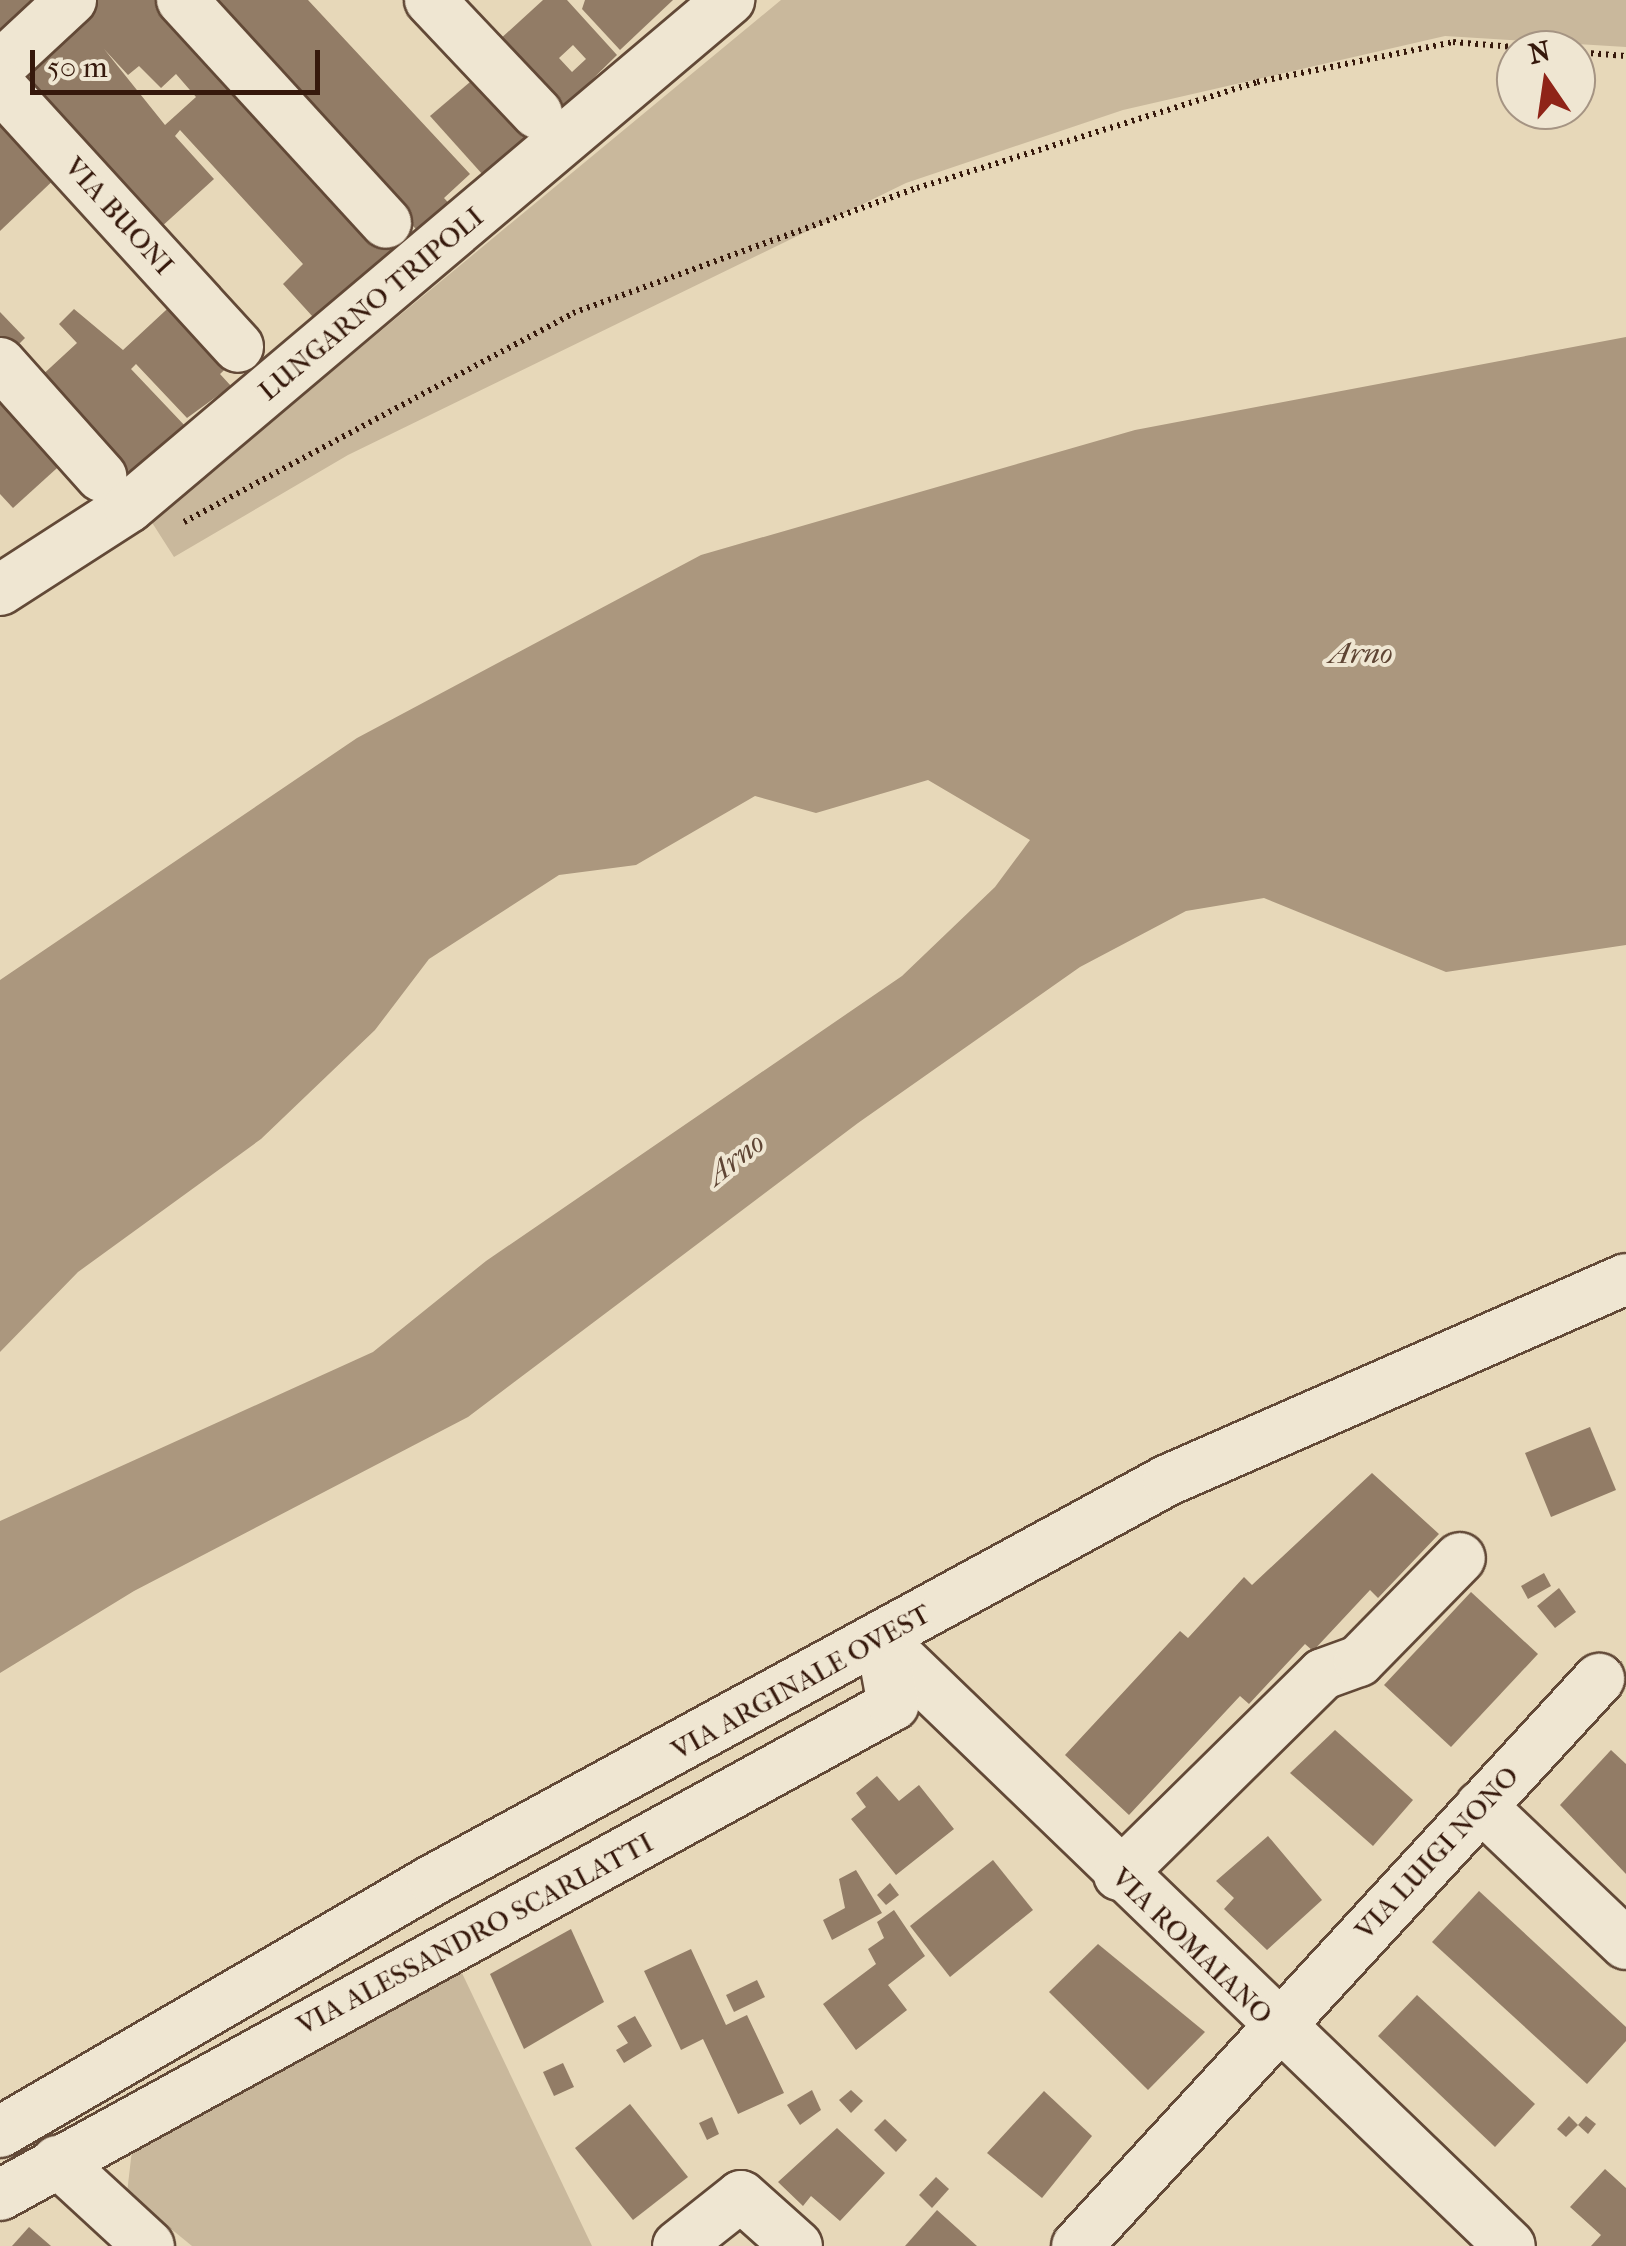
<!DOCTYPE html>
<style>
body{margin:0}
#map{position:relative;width:1626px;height:2246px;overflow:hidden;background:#e7d8b9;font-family:"IM FELL French Canon",serif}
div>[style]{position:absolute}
.green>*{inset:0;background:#c9b89c}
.water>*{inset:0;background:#ab977e}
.building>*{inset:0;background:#927c66}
.path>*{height:6px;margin-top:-3px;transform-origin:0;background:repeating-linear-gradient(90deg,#36190c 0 2.5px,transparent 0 7.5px)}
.roads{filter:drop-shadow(2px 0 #624937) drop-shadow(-2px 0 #624937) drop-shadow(0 2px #624937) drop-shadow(0 -2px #624937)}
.minor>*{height:50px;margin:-25px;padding:0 25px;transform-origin:25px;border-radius:25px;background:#efe6d2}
span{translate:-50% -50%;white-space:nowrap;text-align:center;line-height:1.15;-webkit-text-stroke:8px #efe6d2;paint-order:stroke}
.street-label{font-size:28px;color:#36190c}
.water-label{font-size:30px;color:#5f4534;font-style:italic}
.north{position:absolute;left:1496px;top:30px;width:100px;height:100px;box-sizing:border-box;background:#efe6d2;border:2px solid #a59483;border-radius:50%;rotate:347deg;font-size:28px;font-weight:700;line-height:40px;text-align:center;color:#36190c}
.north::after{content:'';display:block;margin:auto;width:35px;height:45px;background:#8f2418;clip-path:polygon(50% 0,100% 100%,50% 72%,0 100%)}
.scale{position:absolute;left:30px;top:50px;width:290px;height:45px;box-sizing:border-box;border:5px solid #36190c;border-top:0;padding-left:12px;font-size:30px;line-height:35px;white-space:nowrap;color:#36190c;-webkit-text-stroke:8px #efe6d2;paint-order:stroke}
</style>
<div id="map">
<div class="green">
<div style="clip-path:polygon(781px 0,1626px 0,1626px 47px,1445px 36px,1123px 110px,906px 183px,348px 455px,174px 557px,151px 521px)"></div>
<div style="clip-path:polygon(461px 1971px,592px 2246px,192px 2246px,127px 2193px,132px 2150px)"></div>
</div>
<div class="water">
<div style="clip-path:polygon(1626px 337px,1626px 945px,1446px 972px,1264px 898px,1186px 911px,1080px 967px,858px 1123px,468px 1417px,134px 1591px,0 1673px,0 1521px,373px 1352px,486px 1261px,902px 976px,995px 887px,1030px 840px,928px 780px,816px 813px,755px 796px,636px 865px,559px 875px,429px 959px,375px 1030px,261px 1139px,78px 1272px,0 1352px,0 980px,357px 738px,701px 555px,1135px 430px)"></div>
</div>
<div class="building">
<div style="clip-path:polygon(0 0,42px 0,0 39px)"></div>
<div style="clip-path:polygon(evenodd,93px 0,161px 0,398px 252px,340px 305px,335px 299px,313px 317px,283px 284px,303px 264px,180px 130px,175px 136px,214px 179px,160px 228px,15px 74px,93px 0,104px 49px,128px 75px,139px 66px,161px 88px,176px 74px,196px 97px,165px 125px,104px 49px)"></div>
<div style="clip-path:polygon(204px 0,308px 0,470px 174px,444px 198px,457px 212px,426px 240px)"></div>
<div style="clip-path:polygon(evenodd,543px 0,567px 0,617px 55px,560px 111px,498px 41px,543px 0,573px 45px,586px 59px,572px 72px,559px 58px,573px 45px)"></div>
<div style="clip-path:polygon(585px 0,673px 0,620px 50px,582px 9px)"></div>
<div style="clip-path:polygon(483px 71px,536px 129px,483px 175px,430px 116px)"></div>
<div style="clip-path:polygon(0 104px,62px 172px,0 231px)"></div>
<div style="clip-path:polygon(179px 298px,235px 360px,220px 374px,231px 386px,187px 418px,136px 364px,131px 369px,187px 428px,130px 480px,38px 379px,77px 343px,59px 324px,74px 309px,123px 350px)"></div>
<div style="clip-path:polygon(0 312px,25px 338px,12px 351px,0 337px)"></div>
<div style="clip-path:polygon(0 384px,67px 459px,13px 508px,0 494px)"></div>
<div style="clip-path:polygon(1590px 1427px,1616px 1490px,1551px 1517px,1525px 1453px)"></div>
<div style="clip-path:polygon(1372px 1473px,1439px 1534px,1378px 1598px,1370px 1590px,1313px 1651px,1305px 1644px,1249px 1704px,1240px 1696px,1129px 1815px,1065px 1755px,1180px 1631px,1188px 1638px,1244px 1577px,1252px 1585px)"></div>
<div style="clip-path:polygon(1544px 1573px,1551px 1586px,1528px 1599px,1521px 1586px)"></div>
<div style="clip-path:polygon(1559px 1588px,1576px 1612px,1555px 1628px,1537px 1606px)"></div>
<div style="clip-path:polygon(1471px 1592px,1538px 1654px,1451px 1747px,1384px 1685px)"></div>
<div style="clip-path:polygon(1335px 1730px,1413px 1800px,1373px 1846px,1290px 1773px)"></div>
<div style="clip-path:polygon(1611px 1750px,1626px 1764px,1626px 1874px,1560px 1805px)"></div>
<div style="clip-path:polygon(877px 1776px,899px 1801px,919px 1785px,954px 1829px,896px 1875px,851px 1819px,866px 1807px,856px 1793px)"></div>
<div style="clip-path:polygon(1268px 1836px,1322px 1900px,1267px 1950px,1224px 1909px,1234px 1898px,1216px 1881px)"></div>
<div style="clip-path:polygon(993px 1860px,1033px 1910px,950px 1977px,910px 1926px)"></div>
<div style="clip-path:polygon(856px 1870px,882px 1913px,832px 1940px,823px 1920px,845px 1908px,839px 1879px)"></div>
<div style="clip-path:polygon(890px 1883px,899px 1895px,886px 1905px,877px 1895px)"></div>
<div style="clip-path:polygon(1479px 1891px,1626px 2027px,1626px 2041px,1587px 2084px,1432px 1942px)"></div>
<div style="clip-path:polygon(894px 1910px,925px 1956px,888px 1985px,907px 2010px,856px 2050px,823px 2004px,876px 1964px,868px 1949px,884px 1938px,877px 1922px)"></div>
<div style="clip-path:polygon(571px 1929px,604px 2002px,524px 2049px,490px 1974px)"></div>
<div style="clip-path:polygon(1098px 1944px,1205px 2032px,1148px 2090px,1049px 1992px)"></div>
<div style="clip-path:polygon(691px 1949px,726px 2025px,747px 2015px,784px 2093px,738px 2114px,703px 2039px,681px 2050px,644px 1971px)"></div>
<div style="clip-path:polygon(757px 1980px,765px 1997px,734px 2012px,726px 1995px)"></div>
<div style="clip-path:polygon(1417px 1995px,1535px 2104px,1495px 2147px,1378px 2036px)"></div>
<div style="clip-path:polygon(635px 2016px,652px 2046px,624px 2063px,616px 2050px,628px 2043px,617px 2026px)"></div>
<div style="clip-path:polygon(563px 2063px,574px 2087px,554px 2096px,543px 2072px)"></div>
<div style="clip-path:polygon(812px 2090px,821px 2110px,800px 2125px,787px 2105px)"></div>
<div style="clip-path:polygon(851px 2090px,863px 2101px,851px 2113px,839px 2100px)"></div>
<div style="clip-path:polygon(1044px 2091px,1092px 2136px,1042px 2198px,987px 2153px)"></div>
<div style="clip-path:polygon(630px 2104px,688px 2177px,633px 2220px,575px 2148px)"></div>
<div style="clip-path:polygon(1569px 2116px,1578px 2125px,1566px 2137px,1557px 2129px)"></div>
<div style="clip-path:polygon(1586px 2116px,1596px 2124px,1588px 2134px,1578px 2125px)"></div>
<div style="clip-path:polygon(712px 2117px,719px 2134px,707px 2140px,699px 2123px)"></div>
<div style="clip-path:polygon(885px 2119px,907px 2140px,896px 2152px,874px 2130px)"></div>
<div style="clip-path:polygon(837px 2128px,885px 2173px,840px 2221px,811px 2196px,803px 2206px,778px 2182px)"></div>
<div style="clip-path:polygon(1605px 2169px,1626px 2188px,1626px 2246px,1591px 2246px,1601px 2235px,1570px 2207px)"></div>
<div style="clip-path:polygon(936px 2177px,949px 2189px,932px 2208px,919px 2195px)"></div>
<div style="clip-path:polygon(937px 2210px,977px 2246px,905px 2246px)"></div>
<div style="clip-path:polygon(29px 2227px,51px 2246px,12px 2246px)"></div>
</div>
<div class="path">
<div style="left:1576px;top:52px;width:50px;rotate:4.6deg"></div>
<div style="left:184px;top:522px;width:442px;rotate:-28.2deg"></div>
<div style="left:573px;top:313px;width:366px;rotate:-20deg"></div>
<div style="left:917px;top:188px;width:356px;rotate:-17.3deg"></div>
<div style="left:1257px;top:82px;width:200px;rotate:-11.5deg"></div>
<div style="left:1453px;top:42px;width:97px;rotate:4.7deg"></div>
</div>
<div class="roads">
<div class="minor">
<div style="left:182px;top:0;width:302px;rotate:47.5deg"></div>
<div style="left:430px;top:0;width:156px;rotate:46.6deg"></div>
<div style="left:0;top:66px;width:97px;rotate:-42.9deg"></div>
<div style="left:0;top:86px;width:353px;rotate:47.6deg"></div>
<div style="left:0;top:363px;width:152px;rotate:48.2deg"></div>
<div style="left:0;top:590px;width:153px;rotate:-32.8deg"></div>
<div style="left:129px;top:507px;width:786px;rotate:-40.2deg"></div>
<div style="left:881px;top:1640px;width:873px;rotate:43.93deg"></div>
<div style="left:1481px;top:1806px;width:200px;rotate:43.6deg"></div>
<div style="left:1119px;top:1875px;width:286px;rotate:-44.6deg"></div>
<div style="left:1323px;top:1674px;width:38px;rotate:-20deg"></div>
<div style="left:1359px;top:1661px;width:144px;rotate:-45.6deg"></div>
<div style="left:0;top:2132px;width:501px;rotate:-30.2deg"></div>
<div style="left:433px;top:1880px;width:837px;rotate:-28.56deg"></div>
<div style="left:1168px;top:1480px;width:500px;rotate:-23.69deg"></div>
<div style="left:57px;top:2161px;width:125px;rotate:42.7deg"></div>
<div style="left:0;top:2195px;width:1019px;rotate:-28.75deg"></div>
<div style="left:893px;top:1705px;width:66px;rotate:-100.5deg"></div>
<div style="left:678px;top:2246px;width:80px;rotate:-38.4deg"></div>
<div style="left:741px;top:2196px;width:75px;rotate:41.8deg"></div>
<div style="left:1077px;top:2246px;width:771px;rotate:-47.37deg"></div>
</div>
</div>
<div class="street-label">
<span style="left:119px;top:216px;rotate:48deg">VIA BUONI</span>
<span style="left:371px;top:304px;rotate:-40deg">LUNGARNO TRIPOLI</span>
<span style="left:801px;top:1682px;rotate:-29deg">VIA ARGINALE OVEST</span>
<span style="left:1437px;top:1853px;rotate:-47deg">VIA LUIGI NONO</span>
<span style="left:475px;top:1934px;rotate:-28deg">VIA ALESSANDRO SCARLATTI</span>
<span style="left:1192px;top:1946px;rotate:44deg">VIA ROMAIANO</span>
</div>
<div class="water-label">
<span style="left:1361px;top:654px">Arno</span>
<span style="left:736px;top:1159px;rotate:-38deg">Arno</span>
</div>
<div class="north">N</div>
<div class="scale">50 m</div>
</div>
